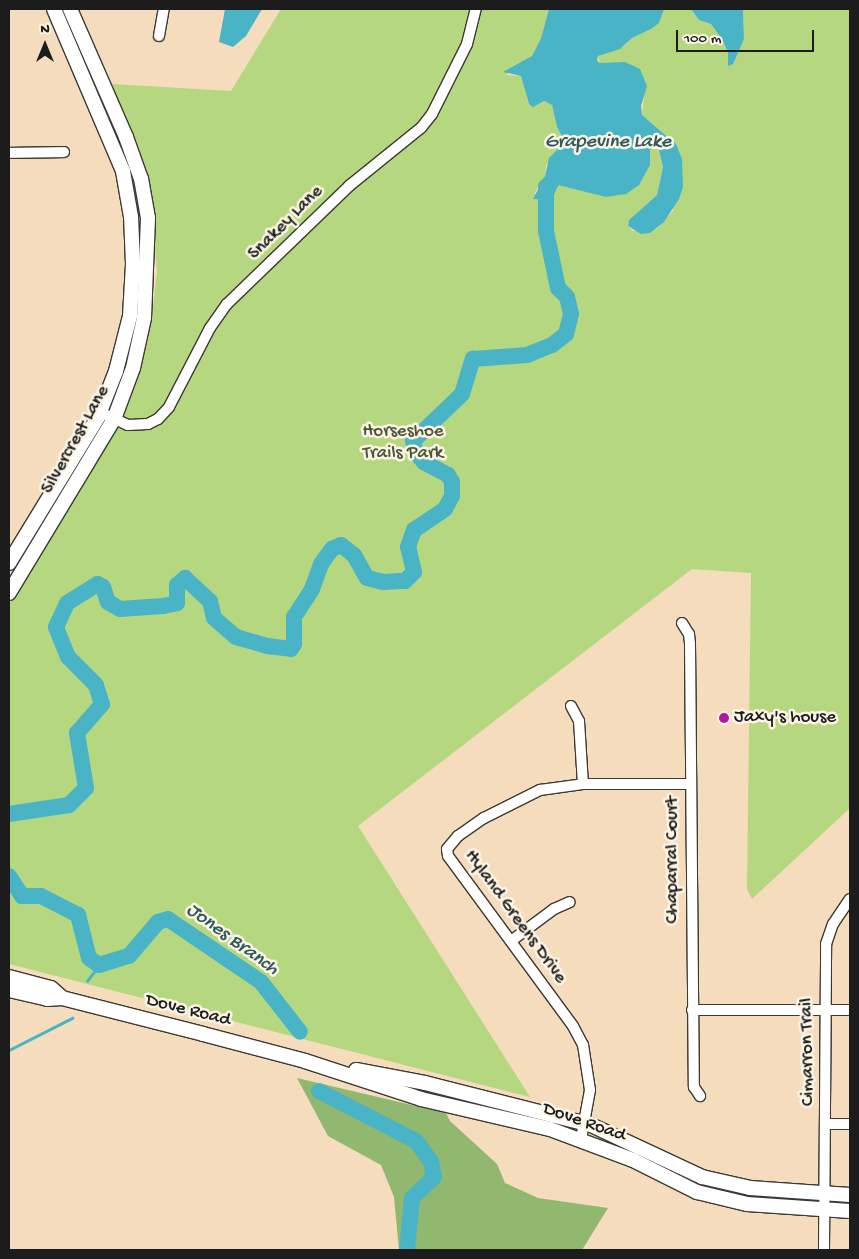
<!DOCTYPE html>
<style>
body{margin:0}
#map{position:relative;width:859px;height:1259px;overflow:hidden;background:#f4dcbd;font-family:"Gochi Hand",sans-serif}
div>[style]{position:absolute}
.green>*{inset:0;background:#b5d780}
.forest>*{inset:0;background:#90b86e}
.water>*{inset:0;background:#4ab4c7}
.stream>*{height:2.5px;margin:-1.25px;padding:0 1.25px;transform-origin:1.25px;border-radius:1.25px;background:#4ab4c7}
.river>*{height:16px;margin:-8px;padding:0 8px;transform-origin:8px;border-radius:8px;background:#4ab4c7}
.roads{filter:drop-shadow(1px 0 #3c3934) drop-shadow(-1px 0 #3c3934) drop-shadow(0 1px #3c3934) drop-shadow(0 -1px #3c3934)}
.street>*{height:10px;margin:-5px;padding:0 5px;transform-origin:5px;border-radius:5px;background:#fff}
.secondary>*{height:14px;margin:-7px;padding:0 7px;transform-origin:7px;border-radius:7px;background:#fff}
.dots>*{width:14px;height:14px;translate:-50% -50%;box-sizing:border-box;border:2px solid #fcf5e5;border-radius:50%}
span{translate:-50% -50%;white-space:nowrap;text-align:center;line-height:1.15;-webkit-text-stroke:5px #fcf5e5;paint-order:stroke}
.street-label{font-size:19px;color:#1c1c1c}
.park-label{font-size:19px;color:#4a543a}
.poi-label{font-size:19px;color:#1c1c1c}
.left{translate:0 -50%;text-align:left}
.water-label{font-size:20px;color:#2e5960;font-style:italic}
.frame{position:absolute;inset:0;border:10px solid #1c1c1c;pointer-events:none}
.north{position:absolute;left:20px;top:20px;width:50px;height:50px;-webkit-text-stroke:4px #fcf5e5;paint-order:stroke;rotate:0deg;font-size:14px;font-weight:700;line-height:20px;text-align:center;color:#1c1c1c}
.north::after{content:'';display:block;margin:auto;width:18px;height:22px;background:#1c1c1c;clip-path:polygon(50% 0,100% 100%,50% 72%,0 100%)}
.scale{position:absolute;left:676px;top:30px;width:138px;height:22px;box-sizing:border-box;border:2px solid #1c1c1c;border-top:0;padding-left:6px;font-size:15px;line-height:18px;white-space:nowrap;color:#1c1c1c;-webkit-text-stroke:4px #fcf5e5;paint-order:stroke}
</style>
<div id="map">
<div class="green">
<div style="clip-path:polygon(281px 9px,549px 9px,541px 38px,532px 56px,506px 75px,521px 76px,529px 104px,533px 106px,544px 101px,552px 105px,557px 127px,565px 142px,546px 165px,545px 176px,534px 194px,555px 189px,558px 185px,650px 165px,650px 152px,653px 146px,658px 146px,663px 167px,657px 195px,629px 220px,628px 226px,633px 231px,656px 229px,673px 211px,667px 136px,642px 115px,644px 97px,607px 63px,599px 63px,598px 56px,624px 46px,632px 38px,651px 29px,664px 9px,691px 9px,699px 20px,711px 24px,723px 39px,728px 52px,728px 66px,744px 39px,743px 9px,850px 9px,850px 808px,752px 899px,747px 889px,751px 573px,692px 569px,358px 826px,530px 1097px,9px 964px,9px 604px,112px 437px,132px 389px,151px 325px,157px 271px,150px 190px,112px 84px,231px 91px)"></div>
</div>
<div class="forest">
<div style="clip-path:polygon(297px 1078px,446px 1113px,450px 1121px,497px 1164px,505px 1183px,538px 1198px,608px 1208px,582px 1250px,399px 1250px,394px 1197px,381px 1165px,328px 1136px)"></div>
</div>
<div class="water">
<div style="clip-path:polygon(225px 9px,262px 9px,246px 36px,233px 47px,219px 42px)"></div>
<div style="clip-path:polygon(549px 9px,664px 9px,659px 23px,651px 29px,632px 38px,620px 49px,598px 56px,597px 60px,599px 63px,625px 62px,640px 69px,647px 86px,641px 106px,642px 115px,676px 144px,682px 159px,683px 187px,679px 199px,664px 222px,650px 233px,641px 234px,628px 226px,629px 220px,657px 195px,663px 167px,658px 146px,653px 146px,650px 151px,650px 165px,639px 185px,626px 194px,606px 197px,558px 185px,552px 200px,533px 199px,545px 176px,549px 158px,565px 142px,557px 127px,552px 105px,544px 101px,533px 107px,529px 104px,521px 76px,503px 72px,532px 56px,541px 38px)"></div>
<div style="clip-path:polygon(691px 9px,743px 9px,744px 39px,733px 64px,728px 66px,728px 52px,722px 39px,711px 24px,699px 20px)"></div>
</div>
<div class="stream">
<div style="left:87px;top:981px;width:20px;rotate:-53deg"></div>
<div style="left:9px;top:1050px;width:71px;rotate:-26.9deg"></div>
</div>
<div class="river">
<div style="left:9px;top:814px;width:61px;rotate:-8.5deg"></div>
<div style="left:69px;top:805px;width:24px;rotate:-45deg"></div>
<div style="left:86px;top:788px;width:56px;rotate:-99.3deg"></div>
<div style="left:77px;top:733px;width:38px;rotate:-49deg"></div>
<div style="left:102px;top:704px;width:20px;rotate:-108deg"></div>
<div style="left:96px;top:685px;width:40px;rotate:-135deg"></div>
<div style="left:68px;top:657px;width:32px;rotate:-112deg"></div>
<div style="left:56px;top:627px;width:26px;rotate:-65deg"></div>
<div style="left:67px;top:603px;width:36px;rotate:-32deg"></div>
<div style="left:98px;top:584px;width:6px;rotate:31deg"></div>
<div style="left:103px;top:587px;width:16px;rotate:72deg"></div>
<div style="left:108px;top:602px;width:14px;rotate:30deg"></div>
<div style="left:120px;top:609px;width:43px;rotate:-4deg"></div>
<div style="left:163px;top:606px;width:14px;rotate:-12deg"></div>
<div style="left:177px;top:603px;width:18px;rotate:-90deg"></div>
<div style="left:177px;top:585px;width:11px;rotate:-41deg"></div>
<div style="left:185px;top:578px;width:34px;rotate:43deg"></div>
<div style="left:210px;top:601px;width:17px;rotate:77deg"></div>
<div style="left:214px;top:618px;width:29px;rotate:41deg"></div>
<div style="left:236px;top:637px;width:32px;rotate:16deg"></div>
<div style="left:267px;top:646px;width:24px;rotate:7deg"></div>
<div style="left:291px;top:649px;width:6px;rotate:-59deg"></div>
<div style="left:294px;top:644px;width:27px;rotate:-90deg"></div>
<div style="left:294px;top:617px;width:33px;rotate:-57deg"></div>
<div style="left:312px;top:589px;width:27px;rotate:-70deg"></div>
<div style="left:321px;top:564px;width:19px;rotate:-54deg"></div>
<div style="left:332px;top:549px;width:10px;rotate:-24deg"></div>
<div style="left:341px;top:545px;width:16px;rotate:38deg"></div>
<div style="left:354px;top:555px;width:26px;rotate:61deg"></div>
<div style="left:367px;top:578px;width:16px;rotate:14deg"></div>
<div style="left:383px;top:582px;width:22px;rotate:-3deg"></div>
<div style="left:405px;top:581px;width:13px;rotate:-45deg"></div>
<div style="left:414px;top:572px;width:26px;rotate:-103deg"></div>
<div style="left:408px;top:547px;width:18px;rotate:-71deg"></div>
<div style="left:414px;top:530px;width:37px;rotate:-34deg"></div>
<div style="left:445px;top:509px;width:15px;rotate:-62deg"></div>
<div style="left:452px;top:496px;width:14px;rotate:-90deg"></div>
<div style="left:452px;top:482px;width:8px;rotate:-120deg"></div>
<div style="left:448px;top:475px;width:27px;rotate:-152deg"></div>
<div style="left:424px;top:462px;width:12px;rotate:-132deg"></div>
<div style="left:416px;top:453px;width:12px;rotate:-104deg"></div>
<div style="left:413px;top:441px;width:68px;rotate:-43.8deg"></div>
<div style="left:462px;top:394px;width:37px;rotate:-73deg"></div>
<div style="left:473px;top:359px;width:54px;rotate:-4.2deg"></div>
<div style="left:527px;top:355px;width:27px;rotate:-22deg"></div>
<div style="left:552px;top:345px;width:18px;rotate:-38deg"></div>
<div style="left:566px;top:334px;width:21px;rotate:-76deg"></div>
<div style="left:571px;top:314px;width:17px;rotate:-103deg"></div>
<div style="left:567px;top:297px;width:13px;rotate:-135deg"></div>
<div style="left:558px;top:288px;width:58px;rotate:-101.9deg"></div>
<div style="left:546px;top:231px;width:44px;rotate:-90deg"></div>
<div style="left:546px;top:187px;width:8px;rotate:-45deg"></div>
<div style="left:9px;top:876px;width:24px;rotate:57deg"></div>
<div style="left:22px;top:896px;width:19px"></div>
<div style="left:41px;top:896px;width:42px;rotate:27.2deg"></div>
<div style="left:78px;top:915px;width:44px;rotate:75.7deg"></div>
<div style="left:89px;top:958px;width:12px;rotate:35deg"></div>
<div style="left:99px;top:965px;width:31px;rotate:-17deg"></div>
<div style="left:129px;top:956px;width:45px;rotate:-49.5deg"></div>
<div style="left:158px;top:922px;width:10px;rotate:-17deg"></div>
<div style="left:168px;top:919px;width:112px;rotate:34.1deg"></div>
<div style="left:261px;top:982px;width:63px;rotate:52deg"></div>
<div style="left:319px;top:1091px;width:109px;rotate:27.3deg"></div>
<div style="left:416px;top:1141px;width:26px;rotate:54deg"></div>
<div style="left:431px;top:1162px;width:15px;rotate:79deg"></div>
<div style="left:434px;top:1177px;width:30px;rotate:136deg"></div>
<div style="left:412px;top:1198px;width:52px;rotate:95.5deg"></div>
</div>
<div class="roads">
<div class="street">
<div style="left:159px;top:36px;width:27px;rotate:-80deg"></div>
<div style="left:9px;top:153px;width:55px;rotate:-1deg"></div>
<div style="left:100px;top:412px;width:31px;rotate:25deg"></div>
<div style="left:128px;top:425px;width:20px;rotate:-3deg"></div>
<div style="left:148px;top:424px;width:11px;rotate:-27deg"></div>
<div style="left:158px;top:419px;width:16px;rotate:-47deg"></div>
<div style="left:169px;top:407px;width:89px;rotate:-62.6deg"></div>
<div style="left:210px;top:328px;width:29px;rotate:-55deg"></div>
<div style="left:227px;top:304px;width:170px;rotate:-44deg"></div>
<div style="left:349px;top:186px;width:92px;rotate:-38.9deg"></div>
<div style="left:421px;top:128px;width:18px;rotate:-52deg"></div>
<div style="left:432px;top:114px;width:78px;rotate:-63.4deg"></div>
<div style="left:467px;top:44px;width:36px;rotate:-76deg"></div>
<div style="left:682px;top:623px;width:13px;rotate:58deg"></div>
<div style="left:689px;top:634px;width:10px;rotate:84deg"></div>
<div style="left:690px;top:644px;width:443px;rotate:89.5deg"></div>
<div style="left:694px;top:1087px;width:11px;rotate:56deg"></div>
<div style="left:571px;top:706px;width:17px;rotate:62deg"></div>
<div style="left:579px;top:721px;width:63px;rotate:86.4deg"></div>
<div style="left:511px;top:941px;width:54px;rotate:-36.7deg"></div>
<div style="left:554px;top:909px;width:17px;rotate:-24deg"></div>
<div style="left:692px;top:1010px;width:158px"></div>
<div style="left:826px;top:1124px;width:24px"></div>
<div style="left:581px;top:1139px;width:50px;rotate:-79.6deg"></div>
<div style="left:590px;top:1090px;width:46px;rotate:-98.8deg"></div>
<div style="left:583px;top:1045px;width:21px;rotate:-118deg"></div>
<div style="left:573px;top:1026px;width:211px;rotate:-126.3deg"></div>
<div style="left:448px;top:856px;width:7px;rotate:-98deg"></div>
<div style="left:447px;top:849px;width:17px;rotate:-50deg"></div>
<div style="left:458px;top:836px;width:32px;rotate:-35deg"></div>
<div style="left:484px;top:818px;width:63px;rotate:-26.6deg"></div>
<div style="left:540px;top:790px;width:43px;rotate:-7.9deg"></div>
<div style="left:583px;top:784px;width:107px"></div>
<div style="left:824px;top:1250px;width:306px;rotate:-89.6deg"></div>
<div style="left:826px;top:944px;width:21px;rotate:-71deg"></div>
<div style="left:833px;top:924px;width:30px;rotate:-56deg"></div>
</div>
<div class="secondary">
<div style="left:9px;top:563px;width:171px;rotate:-58.6deg"></div>
<div style="left:98px;top:417px;width:49px;rotate:-68.6deg"></div>
<div style="left:116px;top:371px;width:57px;rotate:-75.7deg"></div>
<div style="left:130px;top:316px;width:52px;rotate:-86.7deg"></div>
<div style="left:133px;top:264px;width:47px;rotate:-92.4deg"></div>
<div style="left:131px;top:217px;width:47px;rotate:-99.9deg"></div>
<div style="left:123px;top:171px;width:176px;rotate:-113.1deg"></div>
<div style="left:9px;top:593px;width:203px;rotate:-58.9deg"></div>
<div style="left:114px;top:419px;width:54px;rotate:-69.6deg"></div>
<div style="left:133px;top:368px;width:51px;rotate:-77.6deg"></div>
<div style="left:144px;top:318px;width:100px;rotate:-87.7deg"></div>
<div style="left:148px;top:218px;width:40px;rotate:-100deg"></div>
<div style="left:141px;top:179px;width:45px;rotate:-109.7deg"></div>
<div style="left:126px;top:137px;width:140px;rotate:-113.6deg"></div>
<div style="left:9px;top:977px;width:43px;rotate:14.7deg"></div>
<div style="left:51px;top:988px;width:15px;rotate:42deg"></div>
<div style="left:9px;top:990px;width:39px;rotate:13deg"></div>
<div style="left:47px;top:999px;width:15px;rotate:-4deg"></div>
<div style="left:62px;top:998px;width:146px;rotate:14.3deg"></div>
<div style="left:203px;top:1034px;width:106px;rotate:14.8deg"></div>
<div style="left:305px;top:1061px;width:122px;rotate:18.1deg"></div>
<div style="left:421px;top:1099px;width:132px;rotate:13.1deg"></div>
<div style="left:550px;top:1129px;width:89px;rotate:20.5deg"></div>
<div style="left:633px;top:1160px;width:72px;rotate:26.6deg"></div>
<div style="left:697px;top:1192px;width:51px;rotate:13.5deg"></div>
<div style="left:747px;top:1204px;width:103px;rotate:3.9deg"></div>
<div style="left:356px;top:1070px;width:70px;rotate:10.7deg"></div>
<div style="left:425px;top:1083px;width:171px;rotate:14.2deg"></div>
<div style="left:591px;top:1125px;width:123px;rotate:25.1deg"></div>
<div style="left:702px;top:1177px;width:49px;rotate:12.9deg"></div>
<div style="left:750px;top:1188px;width:100px;rotate:4deg"></div>
</div>
</div>
<div class="dots">
<div style="left:724px;top:718px;background:#b5179e"></div>
</div>
<div class="street-label">
<span style="left:286px;top:223px;rotate:-45deg">Snakey Lane</span>
<span style="left:76px;top:440px;rotate:-61deg">Silvercrest Lane</span>
<span style="left:673px;top:860px;rotate:-90deg">Chaparral Court</span>
<span style="left:515px;top:917px;rotate:54deg">Hyland Greens Drive</span>
<span style="left:188px;top:1011px;rotate:14deg">Dove Road</span>
<span style="left:808px;top:1052px;rotate:-91deg">Cimarron Trail</span>
<span style="left:584px;top:1123px;rotate:19deg">Dove Road</span>
</div>
<div class="park-label">
<span style="left:403px;top:443px">Horseshoe<br>Trails Park</span>
</div>
<div class="poi-label">
<span class="left" style="left:734px;top:718px">Jaxy's house</span>
</div>
<div class="water-label">
<span style="left:608px;top:142px">Grapevine Lake</span>
<span style="left:232px;top:940px;rotate:36deg">Jones Branch</span>
</div>
<div class="frame"></div>
<div class="north">N</div>
<div class="scale">100 m</div>
</div>
